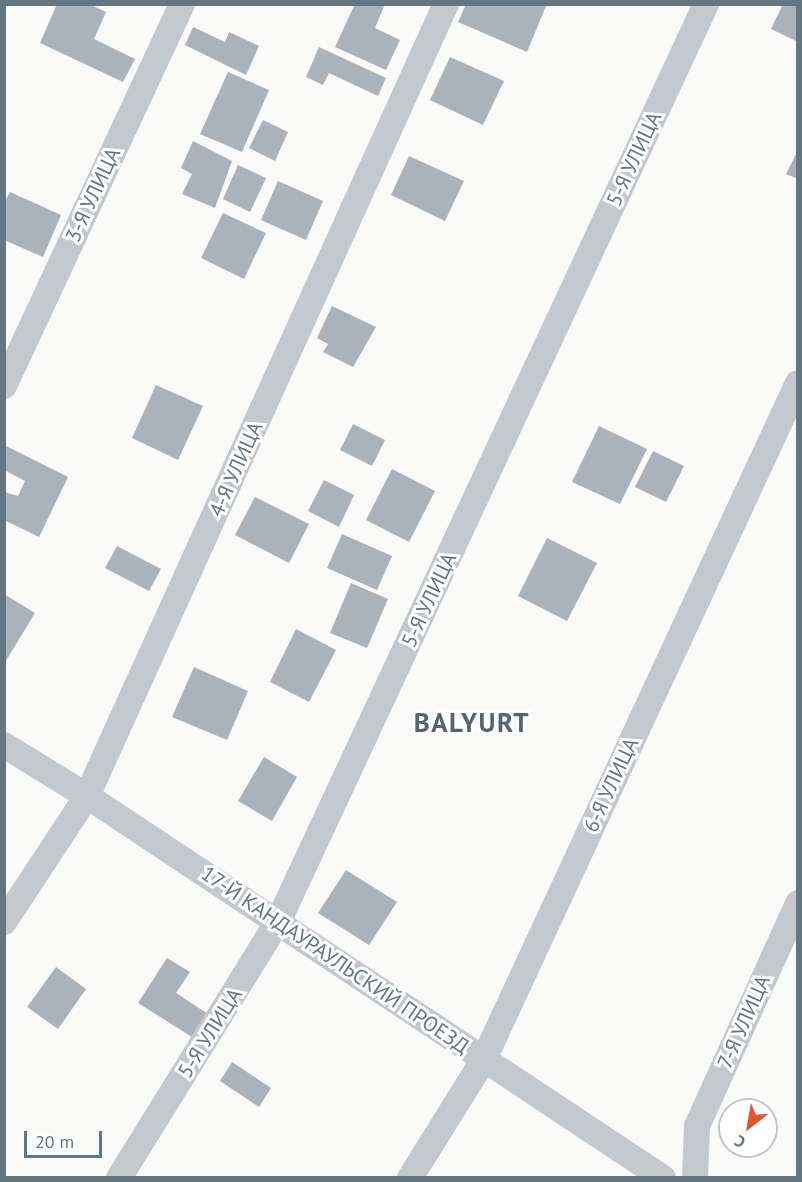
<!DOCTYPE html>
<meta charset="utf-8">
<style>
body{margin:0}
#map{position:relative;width:802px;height:1182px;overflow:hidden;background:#fafaf8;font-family:"PT Sans",sans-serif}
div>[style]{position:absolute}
.building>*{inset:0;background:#aab3b9}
.street>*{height:26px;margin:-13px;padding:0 13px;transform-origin:13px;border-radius:13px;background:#c3c8cc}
span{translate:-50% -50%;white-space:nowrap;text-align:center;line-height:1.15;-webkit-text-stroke:6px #fff;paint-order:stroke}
.street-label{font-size:21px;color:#657683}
.district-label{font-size:27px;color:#57646e;font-weight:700;letter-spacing:1.5px}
.frame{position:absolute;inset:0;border:6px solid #657683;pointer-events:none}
.north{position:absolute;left:718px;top:1098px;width:60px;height:60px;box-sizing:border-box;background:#fff;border:2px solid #c1c8cd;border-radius:50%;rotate:211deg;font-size:16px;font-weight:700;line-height:24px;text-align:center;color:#657683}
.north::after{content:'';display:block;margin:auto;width:21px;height:27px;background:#e4572e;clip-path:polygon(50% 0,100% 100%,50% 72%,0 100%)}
.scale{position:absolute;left:24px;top:1131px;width:78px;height:27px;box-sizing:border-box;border:3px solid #657683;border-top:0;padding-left:8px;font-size:18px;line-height:21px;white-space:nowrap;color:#657683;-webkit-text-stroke:4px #fff;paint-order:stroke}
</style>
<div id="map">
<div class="building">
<div style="clip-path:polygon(57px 4px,89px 4px,106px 12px,94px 39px,135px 59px,123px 82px,40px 43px)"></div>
<div style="clip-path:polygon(355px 4px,385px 4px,375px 28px,400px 40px,386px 70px,335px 47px)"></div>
<div style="clip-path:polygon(466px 4px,543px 4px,546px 6px,527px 52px,458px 22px)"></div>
<div style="clip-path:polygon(783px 4px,798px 4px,798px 42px,771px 29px)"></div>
<div style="clip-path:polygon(193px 27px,225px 42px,229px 32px,259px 46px,246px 75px,185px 45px)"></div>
<div style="clip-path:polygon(319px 47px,386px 78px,378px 96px,329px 73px,323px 85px,306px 77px)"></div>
<div style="clip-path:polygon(450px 57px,504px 81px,483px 125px,430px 100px)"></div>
<div style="clip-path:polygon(228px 72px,269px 90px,242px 152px,200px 134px)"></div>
<div style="clip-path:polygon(263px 120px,288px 132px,275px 161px,249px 148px)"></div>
<div style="clip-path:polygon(193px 141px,232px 161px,215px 208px,182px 194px,192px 174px,181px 168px)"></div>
<div style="clip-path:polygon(798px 150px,798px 179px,786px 174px)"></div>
<div style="clip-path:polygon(409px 156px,464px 181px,445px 221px,391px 195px)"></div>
<div style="clip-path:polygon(238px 165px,266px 178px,250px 212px,223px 199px)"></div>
<div style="clip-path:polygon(278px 181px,323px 201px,306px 240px,261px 220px)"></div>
<div style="clip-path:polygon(10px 192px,61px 215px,43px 257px,4px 240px,4px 203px)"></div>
<div style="clip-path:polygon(223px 213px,266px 233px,244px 279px,201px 258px)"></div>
<div style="clip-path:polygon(332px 306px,376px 327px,353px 367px,323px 352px,328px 344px,317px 338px)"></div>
<div style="clip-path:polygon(156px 385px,203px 406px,178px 460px,132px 438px)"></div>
<div style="clip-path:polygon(353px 424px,385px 440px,372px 466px,340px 450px)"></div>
<div style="clip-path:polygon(599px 426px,647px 449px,620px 504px,572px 482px)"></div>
<div style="clip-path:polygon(4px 445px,68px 477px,39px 537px,4px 520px,4px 492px,18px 496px,25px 481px,4px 470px)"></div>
<div style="clip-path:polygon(653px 451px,684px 466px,666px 502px,635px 487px)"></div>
<div style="clip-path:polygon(392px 469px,435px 491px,409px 542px,366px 520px)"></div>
<div style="clip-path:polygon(324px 480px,354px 495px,339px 527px,308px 511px)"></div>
<div style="clip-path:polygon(255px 497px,309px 524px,289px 563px,235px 535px)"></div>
<div style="clip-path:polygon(342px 534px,392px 556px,377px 590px,327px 568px)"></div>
<div style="clip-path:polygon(547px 538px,597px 563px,567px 621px,518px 596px)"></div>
<div style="clip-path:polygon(117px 546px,161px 569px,149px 591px,105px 568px)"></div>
<div style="clip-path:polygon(351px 583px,388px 599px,367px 648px,330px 633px)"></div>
<div style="clip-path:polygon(4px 594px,35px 613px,4px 664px)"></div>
<div style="clip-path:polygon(296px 629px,336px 650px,309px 702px,270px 682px)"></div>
<div style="clip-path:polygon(194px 667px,248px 691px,227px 740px,172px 717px)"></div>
<div style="clip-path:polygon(264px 757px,297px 777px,272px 821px,238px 801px)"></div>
<div style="clip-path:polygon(346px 870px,397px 902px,369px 945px,318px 913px)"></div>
<div style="clip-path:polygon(167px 958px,190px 972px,176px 993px,208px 1014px,192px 1037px,138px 1003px)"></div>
<div style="clip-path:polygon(56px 967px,86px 989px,58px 1029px,27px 1007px)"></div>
<div style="clip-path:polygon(232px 1062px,271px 1088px,259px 1107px,220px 1081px)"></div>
</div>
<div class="street">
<div style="left:4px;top:386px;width:421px;rotate:-65deg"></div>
<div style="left:4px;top:745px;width:97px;rotate:31.6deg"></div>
<div style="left:87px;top:796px;width:691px;rotate:33.55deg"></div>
<div style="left:4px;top:922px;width:151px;rotate:-56.6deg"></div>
<div style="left:87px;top:796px;width:870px;rotate:-65.62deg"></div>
<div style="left:119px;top:1178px;width:301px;rotate:-58.2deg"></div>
<div style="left:278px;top:922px;width:1013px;rotate:-65deg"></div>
<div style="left:410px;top:1178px;width:140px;rotate:-58.1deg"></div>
<div style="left:484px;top:1059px;width:745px;rotate:-65.09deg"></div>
<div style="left:695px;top:1178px;width:52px;rotate:-87.8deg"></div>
<div style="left:697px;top:1126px;width:245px;rotate:-65.6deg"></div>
</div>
<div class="street-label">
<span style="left:634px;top:159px;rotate:-65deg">5-Я УЛИЦА</span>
<span style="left:93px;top:195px;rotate:-65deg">3-Я УЛИЦА</span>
<span style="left:236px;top:469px;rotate:-66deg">4-Я УЛИЦА</span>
<span style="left:429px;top:600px;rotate:-65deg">5-Я УЛИЦА</span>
<span style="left:611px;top:785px;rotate:-65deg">6-Я УЛИЦА</span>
<span style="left:335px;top:960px;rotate:34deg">17-Й КАНДАУРАУЛЬСКИЙ ПРОЕЗД</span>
<span style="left:744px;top:1022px;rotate:-66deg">7-Я УЛИЦА</span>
<span style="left:210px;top:1033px;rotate:-58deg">5-Я УЛИЦА</span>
</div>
<div class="district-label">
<span style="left:472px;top:723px">BALYURT</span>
</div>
<div class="frame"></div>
<div class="north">С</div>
<div class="scale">20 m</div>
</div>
